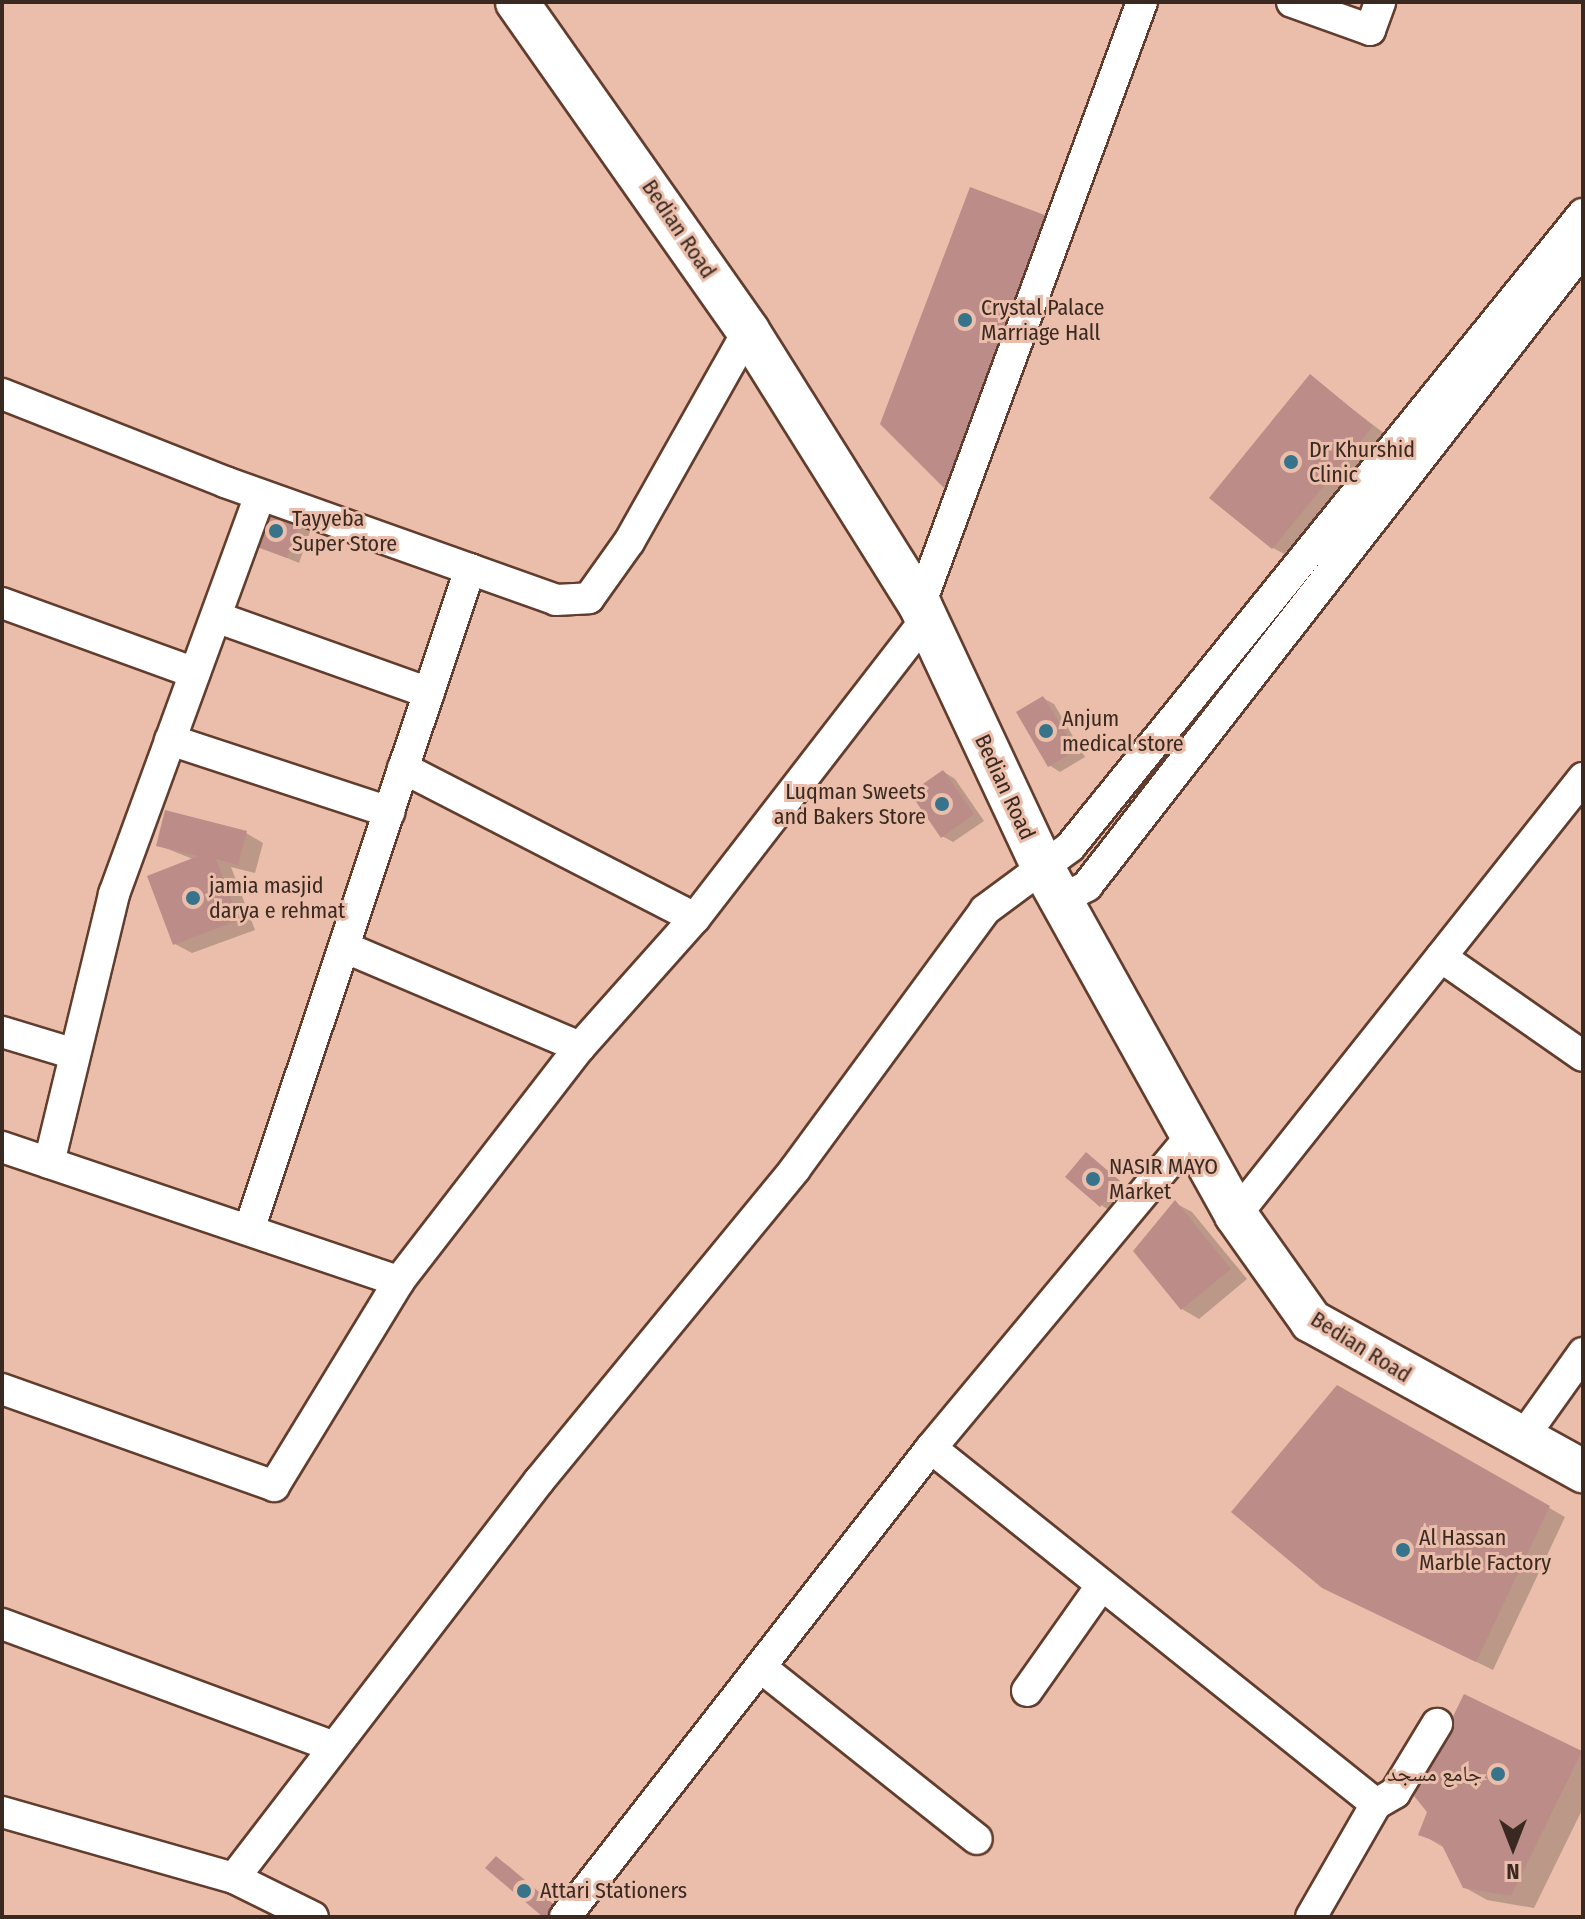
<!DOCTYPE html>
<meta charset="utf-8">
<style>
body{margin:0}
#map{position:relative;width:1585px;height:1919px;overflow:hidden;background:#eabeaa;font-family:"Fira Sans Condensed","Noto Naskh Arabic",sans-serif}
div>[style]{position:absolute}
.shadow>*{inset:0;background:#0003}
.building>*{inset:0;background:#bc8d88}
.roads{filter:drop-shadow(2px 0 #623d2d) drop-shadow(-2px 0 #623d2d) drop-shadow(0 2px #623d2d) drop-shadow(0 -2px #623d2d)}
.street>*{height:30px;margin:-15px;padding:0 15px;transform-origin:15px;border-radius:15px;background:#fff}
.secondary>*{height:42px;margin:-21px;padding:0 21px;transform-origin:21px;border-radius:21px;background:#fff}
.dots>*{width:22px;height:22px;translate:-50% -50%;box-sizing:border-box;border:4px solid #eabeaa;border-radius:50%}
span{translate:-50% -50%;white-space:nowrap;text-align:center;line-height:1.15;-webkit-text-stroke:6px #eabeaa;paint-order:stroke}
.street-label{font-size:22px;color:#3a2921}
.poi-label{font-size:22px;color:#3a2921}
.left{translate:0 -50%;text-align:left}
.right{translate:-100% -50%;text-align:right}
.frame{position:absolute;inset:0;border:4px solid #3a2921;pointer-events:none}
.north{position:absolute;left:1473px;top:1807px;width:80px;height:80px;-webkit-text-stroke:6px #eabeaa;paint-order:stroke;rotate:180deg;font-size:22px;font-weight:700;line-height:32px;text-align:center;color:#3a2921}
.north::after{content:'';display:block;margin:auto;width:28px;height:36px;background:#3a2921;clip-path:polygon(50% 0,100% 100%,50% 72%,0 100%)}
</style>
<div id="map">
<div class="shadow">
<div style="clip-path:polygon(1310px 377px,1389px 437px,1290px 557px,1273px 548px)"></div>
<div style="clip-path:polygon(301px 520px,312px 526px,299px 563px,254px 544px)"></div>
<div style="clip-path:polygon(1043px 698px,1054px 704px,1085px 757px,1060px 772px,1049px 765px)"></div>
<div style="clip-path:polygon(944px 772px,955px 779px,984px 821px,953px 842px,942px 836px)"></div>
<div style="clip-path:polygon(246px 833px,263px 843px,255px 873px,231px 867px,255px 930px,192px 953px,175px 944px,195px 860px,158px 845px)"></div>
<div style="clip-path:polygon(1086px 1155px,1131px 1189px,1112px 1212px,1101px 1205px)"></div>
<div style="clip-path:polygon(1175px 1203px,1192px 1212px,1247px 1279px,1199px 1319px,1182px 1309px)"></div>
<div style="clip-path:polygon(1337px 1387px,1565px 1517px,1493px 1670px,1342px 1596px)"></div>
<div style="clip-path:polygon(1465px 1697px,1583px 1754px,1583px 1808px,1534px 1908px,1487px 1900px,1464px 1887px,1443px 1847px,1421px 1834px)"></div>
<div style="clip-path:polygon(496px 1858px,507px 1865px,569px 1917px,546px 1917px)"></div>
</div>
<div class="building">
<div style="clip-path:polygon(970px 187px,1050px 217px,946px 490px,880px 424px)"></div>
<div style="clip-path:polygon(1310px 374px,1373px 426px,1272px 549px,1209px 498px)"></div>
<div style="clip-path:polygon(265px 505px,302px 518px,287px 558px,251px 545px)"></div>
<div style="clip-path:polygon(1043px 696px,1076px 750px,1048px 767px,1016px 712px)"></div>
<div style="clip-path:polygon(943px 770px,974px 814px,941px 838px,910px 793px)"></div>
<div style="clip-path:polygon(165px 810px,247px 831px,238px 865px,216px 859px,239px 920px,173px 945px,147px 876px,198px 856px,156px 846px)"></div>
<div style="clip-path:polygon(1086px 1152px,1121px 1182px,1100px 1207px,1065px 1177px)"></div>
<div style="clip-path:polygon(1175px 1200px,1231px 1269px,1181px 1310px,1133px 1251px)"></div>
<div style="clip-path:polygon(1337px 1385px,1550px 1506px,1476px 1662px,1322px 1588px,1231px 1512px)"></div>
<div style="clip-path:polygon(1464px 1694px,1582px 1751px,1511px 1896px,1463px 1888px,1441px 1843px,1418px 1835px,1427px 1812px,1414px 1796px)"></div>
<div style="clip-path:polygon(496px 1856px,563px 1913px,560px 1917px,543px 1917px,485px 1868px)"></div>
</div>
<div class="roads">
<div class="street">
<div style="left:1292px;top:2px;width:83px;rotate:19.7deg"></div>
<div style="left:1370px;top:30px;width:30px;rotate:-70deg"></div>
<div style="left:2px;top:394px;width:240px;rotate:21.5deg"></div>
<div style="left:225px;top:482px;width:351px;rotate:19.6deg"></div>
<div style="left:556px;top:600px;width:33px;rotate:-3deg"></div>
<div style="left:589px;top:598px;width:69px;rotate:-54.5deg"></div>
<div style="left:629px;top:542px;width:242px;rotate:-60.6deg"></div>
<div style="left:2px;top:603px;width:205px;rotate:19.9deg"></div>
<div style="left:920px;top:605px;width:643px;rotate:-69.79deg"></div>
<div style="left:216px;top:617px;width:226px;rotate:19.6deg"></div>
<div style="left:170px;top:740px;width:231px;rotate:18.2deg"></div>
<div style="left:403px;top:768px;width:328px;rotate:27.2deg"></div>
<div style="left:1061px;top:900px;width:30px;rotate:-28deg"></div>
<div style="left:1087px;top:886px;width:807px;rotate:-52.09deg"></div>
<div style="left:344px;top:947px;width:256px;rotate:23deg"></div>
<div style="left:1441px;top:957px;width:173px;rotate:34.9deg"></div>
<div style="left:2px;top:1032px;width:76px;rotate:16.8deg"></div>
<div style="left:2px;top:1147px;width:419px;rotate:18.7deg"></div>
<div style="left:49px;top:1163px;width:277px;rotate:-76.4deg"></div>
<div style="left:114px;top:894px;width:425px;rotate:-69.9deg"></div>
<div style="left:1236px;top:1215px;width:558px;rotate:-51.55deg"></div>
<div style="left:249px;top:1230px;width:697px;rotate:-71.51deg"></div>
<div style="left:2px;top:1389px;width:289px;rotate:19.6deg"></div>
<div style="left:274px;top:1486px;width:240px;rotate:-58.6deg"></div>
<div style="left:399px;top:1281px;width:296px;rotate:-52.3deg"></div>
<div style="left:580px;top:1047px;width:173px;rotate:-48.3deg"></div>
<div style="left:695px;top:918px;width:378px;rotate:-52.3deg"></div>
<div style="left:1521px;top:1440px;width:107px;rotate:-54.5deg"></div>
<div style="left:931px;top:1448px;width:570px;rotate:38.66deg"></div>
<div style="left:1376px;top:1804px;width:130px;rotate:119.9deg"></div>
<div style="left:2px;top:1624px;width:354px;rotate:20.3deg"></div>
<div style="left:763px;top:1669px;width:273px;rotate:38.5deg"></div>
<div style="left:1027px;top:1691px;width:128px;rotate:-54.8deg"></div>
<div style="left:1376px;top:1804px;width:22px;rotate:-30deg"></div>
<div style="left:1395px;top:1793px;width:81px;rotate:-58.7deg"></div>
<div style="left:2px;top:1812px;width:241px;rotate:15.9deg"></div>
<div style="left:234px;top:1878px;width:88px;rotate:26.3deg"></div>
<div style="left:234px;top:1878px;width:501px;rotate:-52.47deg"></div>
<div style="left:539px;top:1481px;width:404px;rotate:-50.6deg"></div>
<div style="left:795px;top:1169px;width:321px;rotate:-53.7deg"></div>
<div style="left:985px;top:910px;width:106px;rotate:-36.5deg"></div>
<div style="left:1070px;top:847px;width:815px;rotate:-50.98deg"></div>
<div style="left:565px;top:1917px;width:595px;rotate:-52.03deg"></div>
<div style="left:931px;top:1448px;width:410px;rotate:-50.2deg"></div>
</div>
<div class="secondary">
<div style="left:517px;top:2px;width:402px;rotate:54.9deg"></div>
<div style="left:748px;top:331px;width:324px;rotate:57.9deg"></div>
<div style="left:920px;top:605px;width:288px;rotate:64.9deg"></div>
<div style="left:1042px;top:866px;width:399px;rotate:60.9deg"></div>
<div style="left:1236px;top:1215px;width:130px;rotate:54.7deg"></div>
<div style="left:1311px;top:1321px;width:311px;rotate:28.9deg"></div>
</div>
</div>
<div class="dots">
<div style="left:965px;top:320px;background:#37738a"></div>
<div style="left:1291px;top:462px;background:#37738a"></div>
<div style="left:276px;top:531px;background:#37738a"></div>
<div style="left:1046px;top:731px;background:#37738a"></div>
<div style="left:942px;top:804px;background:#37738a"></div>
<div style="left:193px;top:898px;background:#37738a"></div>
<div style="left:1093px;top:1179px;background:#37738a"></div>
<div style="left:1403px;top:1550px;background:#37738a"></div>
<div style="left:1498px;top:1774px;background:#37738a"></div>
<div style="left:524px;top:1891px;background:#37738a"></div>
</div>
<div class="street-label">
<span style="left:679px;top:229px;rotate:56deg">Bedian Road</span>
<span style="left:1005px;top:787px;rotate:65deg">Bedian Road</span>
<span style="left:1361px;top:1347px;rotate:32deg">Bedian Road</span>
</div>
<div class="poi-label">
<span class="left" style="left:981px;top:320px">Crystal Palace<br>Marriage Hall</span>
<span class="left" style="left:1309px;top:462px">Dr Khurshid<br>Clinic</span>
<span class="left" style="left:292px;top:531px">Tayyeba<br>Super Store</span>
<span class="left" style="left:1062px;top:731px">Anjum<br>medical store</span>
<span class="right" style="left:926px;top:804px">Luqman Sweets<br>and Bakers Store</span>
<span class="left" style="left:209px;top:898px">jamia masjid<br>darya e rehmat</span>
<span class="left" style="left:1109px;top:1179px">NASIR MAYO<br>Market</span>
<span class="left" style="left:1419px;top:1550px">Al Hassan<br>Marble Factory</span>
<span class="right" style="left:1482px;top:1774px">جامع مسجد</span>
<span class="left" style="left:540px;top:1891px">Attari Stationers</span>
</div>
<div class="frame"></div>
<div class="north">N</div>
</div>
